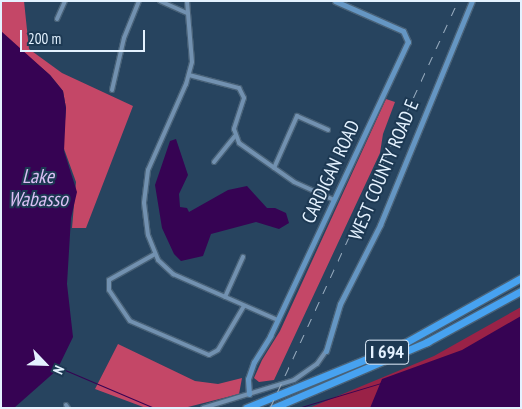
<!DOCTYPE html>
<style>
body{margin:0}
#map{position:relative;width:522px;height:409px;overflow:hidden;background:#27445f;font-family:"PT Sans Narrow",sans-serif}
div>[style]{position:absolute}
.green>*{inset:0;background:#9a2247}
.forest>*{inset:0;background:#c44767}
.water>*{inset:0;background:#360353}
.stream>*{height:1px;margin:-0.5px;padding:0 0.5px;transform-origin:0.5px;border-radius:0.5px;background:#360353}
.roads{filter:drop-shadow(1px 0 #496278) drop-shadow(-1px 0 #496278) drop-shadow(0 1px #496278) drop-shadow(0 -1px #496278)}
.street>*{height:4px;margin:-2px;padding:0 2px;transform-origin:2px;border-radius:2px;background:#7291b0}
.secondary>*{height:5px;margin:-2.5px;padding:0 2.5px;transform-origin:2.5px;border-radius:2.5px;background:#6596c3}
.highway>*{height:7px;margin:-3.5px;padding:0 3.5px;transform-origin:3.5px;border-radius:3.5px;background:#47a2f0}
.rail>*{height:1px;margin-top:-0.5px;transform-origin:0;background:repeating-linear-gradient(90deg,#97abbe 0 9px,transparent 0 18px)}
span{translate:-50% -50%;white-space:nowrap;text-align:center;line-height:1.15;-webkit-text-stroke:4px #1d3953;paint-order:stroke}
.shield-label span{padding:1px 4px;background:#1d3953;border:1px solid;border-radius:4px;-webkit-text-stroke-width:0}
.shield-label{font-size:18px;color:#e4f2ff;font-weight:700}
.street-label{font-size:19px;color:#e4f2ff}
.water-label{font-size:20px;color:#dbc0f4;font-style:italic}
.frame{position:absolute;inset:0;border:2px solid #e4f2ff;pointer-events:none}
.north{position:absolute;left:20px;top:339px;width:50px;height:50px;-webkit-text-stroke:4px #1d3953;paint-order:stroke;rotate:114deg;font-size:14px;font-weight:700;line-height:20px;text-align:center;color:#e4f2ff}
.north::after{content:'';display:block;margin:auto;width:18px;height:22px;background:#e4f2ff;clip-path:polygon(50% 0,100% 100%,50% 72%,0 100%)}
.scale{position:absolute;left:20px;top:30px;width:125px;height:22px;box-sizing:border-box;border:2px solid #e4f2ff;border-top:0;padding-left:6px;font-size:15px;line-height:18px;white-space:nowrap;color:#e4f2ff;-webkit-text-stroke:4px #1d3953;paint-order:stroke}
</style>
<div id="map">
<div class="green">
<div style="clip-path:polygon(521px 307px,521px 408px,309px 408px,434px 356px)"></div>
</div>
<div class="forest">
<div style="clip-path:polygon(1px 1px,24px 1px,29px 49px,62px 73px,133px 106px,86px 228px,72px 228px,76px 182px,63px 146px,66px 108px,63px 91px,50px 75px,2px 34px)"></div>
<div style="clip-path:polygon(386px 99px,395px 102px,383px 134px,380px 153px,274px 380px,259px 382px,254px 378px,262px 360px,280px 331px)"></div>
<div style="clip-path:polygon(118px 344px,195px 381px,218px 384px,242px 378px,239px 394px,184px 408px,146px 408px,95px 389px)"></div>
</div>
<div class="water">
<div style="clip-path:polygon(1px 31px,50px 75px,63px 91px,66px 108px,64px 151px,77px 192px,71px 218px,67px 284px,73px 337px,57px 370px,14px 408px,1px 408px)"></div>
<div style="clip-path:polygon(176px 139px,188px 175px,179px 194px,180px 207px,187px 208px,189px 212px,228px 190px,247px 186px,267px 208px,275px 208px,286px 213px,289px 223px,279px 229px,256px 222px,211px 234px,203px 256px,181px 261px,174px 254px,162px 228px,155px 185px,170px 141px)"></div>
<div style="clip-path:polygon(521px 316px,521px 408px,370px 408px,382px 379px,462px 350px)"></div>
</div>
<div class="stream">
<div style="left:58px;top:367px;width:104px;rotate:23.1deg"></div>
<div style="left:298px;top:408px;width:87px;rotate:-16.8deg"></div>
</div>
<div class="roads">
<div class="street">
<div style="left:160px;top:1px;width:30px;rotate:24deg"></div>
<div style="left:187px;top:1px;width:61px;rotate:85.3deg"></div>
<div style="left:192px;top:62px;width:23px;rotate:105deg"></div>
<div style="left:186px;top:84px;width:94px;rotate:113.8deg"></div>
<div style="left:148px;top:170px;width:33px;rotate:97deg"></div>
<div style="left:144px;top:203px;width:32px;rotate:83deg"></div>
<div style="left:148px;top:235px;width:27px;rotate:68deg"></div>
<div style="left:158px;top:260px;width:21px;rotate:43deg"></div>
<div style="left:173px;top:274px;width:115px;rotate:23.7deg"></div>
<div style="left:57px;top:19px;width:20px;rotate:-66deg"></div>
<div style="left:189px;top:75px;width:52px;rotate:14.6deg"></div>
<div style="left:239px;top:88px;width:11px;rotate:63deg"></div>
<div style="left:244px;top:98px;width:33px;rotate:108deg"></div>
<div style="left:234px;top:129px;width:15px;rotate:70deg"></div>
<div style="left:239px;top:143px;width:67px;rotate:35.3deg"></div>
<div style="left:294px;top:182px;width:44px;rotate:24.2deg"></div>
<div style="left:112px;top:90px;width:53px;rotate:-77deg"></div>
<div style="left:124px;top:38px;width:40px;rotate:-68deg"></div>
<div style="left:214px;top:162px;width:33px;rotate:-51deg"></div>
<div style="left:274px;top:168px;width:57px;rotate:-66.1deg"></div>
<div style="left:297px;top:116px;width:34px;rotate:24deg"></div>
<div style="left:155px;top:254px;width:53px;rotate:150.5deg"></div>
<div style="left:109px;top:280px;width:10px;rotate:90deg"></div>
<div style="left:109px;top:290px;width:37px;rotate:56deg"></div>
<div style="left:130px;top:321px;width:86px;rotate:23.3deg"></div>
<div style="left:209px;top:355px;width:10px;rotate:-29deg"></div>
<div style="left:218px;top:350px;width:51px;rotate:-59.4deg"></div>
<div style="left:225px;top:297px;width:44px;rotate:-65.8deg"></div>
<div style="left:66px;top:405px;width:4px;rotate:56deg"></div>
<div style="left:203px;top:408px;width:95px;rotate:-17.1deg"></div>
<div style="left:294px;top:380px;width:28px;rotate:-35deg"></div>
<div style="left:317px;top:364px;width:16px;rotate:-55deg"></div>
</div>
<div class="secondary">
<div style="left:326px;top:351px;width:49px;rotate:-73.4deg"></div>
<div style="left:340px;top:304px;width:89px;rotate:-63.1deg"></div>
<div style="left:380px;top:225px;width:242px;rotate:-67.7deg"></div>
<div style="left:249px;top:394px;width:15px;rotate:-94deg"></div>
<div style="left:248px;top:379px;width:18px;rotate:-71deg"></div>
<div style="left:254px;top:362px;width:31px;rotate:-58deg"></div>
<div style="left:270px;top:336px;width:325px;rotate:-64.9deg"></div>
<div style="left:408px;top:42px;width:12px;rotate:-114deg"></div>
<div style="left:403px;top:31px;width:74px;rotate:-156.2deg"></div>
</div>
<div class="highway">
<div style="left:246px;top:408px;width:167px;rotate:-22.1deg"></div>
<div style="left:401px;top:345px;width:137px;rotate:-29.2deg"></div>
<div style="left:273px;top:408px;width:168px;rotate:-23.2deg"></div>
<div style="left:427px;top:342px;width:107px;rotate:-28.5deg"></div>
</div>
</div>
<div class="rail">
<div style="left:270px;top:408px;width:448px;rotate:-65.2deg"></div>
</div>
<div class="shield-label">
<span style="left:387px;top:352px">I 694</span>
</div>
<div class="street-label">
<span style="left:384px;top:170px;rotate:-67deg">WEST COUNTY ROAD E</span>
<span style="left:331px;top:172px;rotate:-65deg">CARDIGAN ROAD</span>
</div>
<div class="water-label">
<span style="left:38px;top:188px">Lake<br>Wabasso</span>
</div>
<div class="frame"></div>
<div class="north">N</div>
<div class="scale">200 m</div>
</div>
